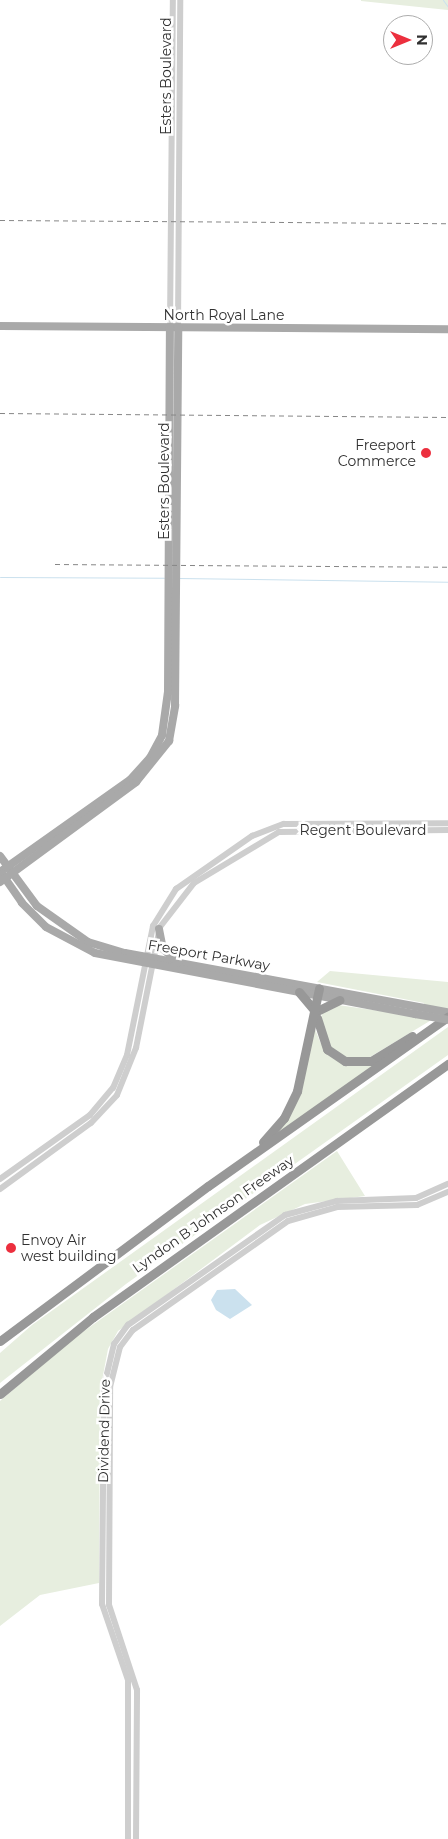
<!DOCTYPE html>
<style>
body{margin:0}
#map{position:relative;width:448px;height:1839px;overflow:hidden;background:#fff;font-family:Montserrat,sans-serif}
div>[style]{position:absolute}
.green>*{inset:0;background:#e7eedf}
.water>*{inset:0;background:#cbe1ee}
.stream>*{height:1px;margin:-0.5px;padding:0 0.5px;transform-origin:0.5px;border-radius:0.5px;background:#cbe1ee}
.minor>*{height:6px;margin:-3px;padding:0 3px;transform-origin:3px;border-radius:3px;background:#cecece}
.major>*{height:8px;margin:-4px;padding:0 4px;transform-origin:4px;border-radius:4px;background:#a9a9a9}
.highway>*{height:9px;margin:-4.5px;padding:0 4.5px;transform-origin:4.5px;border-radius:4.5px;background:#989898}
.rail>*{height:1px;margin-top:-0.5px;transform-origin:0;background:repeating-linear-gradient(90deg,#868686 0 5px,transparent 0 9px)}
.major-bridge>*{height:8px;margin:-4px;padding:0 4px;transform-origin:4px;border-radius:4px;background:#a9a9a9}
.dots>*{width:14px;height:14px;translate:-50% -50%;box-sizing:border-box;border:2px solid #fff;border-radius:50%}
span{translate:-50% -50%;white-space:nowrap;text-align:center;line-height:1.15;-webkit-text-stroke:5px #fff;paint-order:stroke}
.street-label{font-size:14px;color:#313131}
.poi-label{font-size:14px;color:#313131}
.right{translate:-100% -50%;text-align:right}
.left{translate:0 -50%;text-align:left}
.north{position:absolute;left:383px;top:15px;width:50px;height:50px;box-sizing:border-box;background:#fff;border:1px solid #adadad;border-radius:50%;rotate:90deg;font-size:14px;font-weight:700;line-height:20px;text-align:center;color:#313131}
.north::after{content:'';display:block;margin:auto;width:18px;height:22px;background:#ec2f3e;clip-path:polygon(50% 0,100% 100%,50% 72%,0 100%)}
</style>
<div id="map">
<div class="green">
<div style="clip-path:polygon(448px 0,448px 10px,361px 1px,361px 0)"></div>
<div style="clip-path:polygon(330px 971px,448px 982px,448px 1010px,370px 1057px,344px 1057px,330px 1048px,320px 1022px,323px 1010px,331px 1004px,422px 1017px,424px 1003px,317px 982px)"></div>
<div style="clip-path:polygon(313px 1024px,321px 1044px,342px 1062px,389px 1055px,271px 1139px,288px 1118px)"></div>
<div style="clip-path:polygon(448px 1027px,448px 1055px,126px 1284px,0 1383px,0 1353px,32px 1325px)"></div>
<div style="clip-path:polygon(337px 1151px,365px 1196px,305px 1204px,260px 1225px,118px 1331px,108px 1349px,100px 1391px,99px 1583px,40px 1595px,0 1626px,0 1401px,73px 1339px)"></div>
</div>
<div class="water">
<div style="clip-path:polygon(235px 1289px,252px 1305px,230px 1319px,216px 1310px,211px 1300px,217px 1290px)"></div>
</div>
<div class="stream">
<div style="left:443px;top:0;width:9px;rotate:54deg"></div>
<div style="left:0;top:577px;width:164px;rotate:0.3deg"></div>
<div style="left:178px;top:578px;width:270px;rotate:0.8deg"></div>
</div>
<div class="minor">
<div style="left:170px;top:327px;width:327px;rotate:-89.5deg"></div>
<div style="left:178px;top:327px;width:327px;rotate:-89.6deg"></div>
<div style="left:0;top:1179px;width:110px;rotate:-35.4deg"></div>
<div style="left:90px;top:1115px;width:35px;rotate:-50deg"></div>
<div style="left:113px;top:1088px;width:36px;rotate:-67deg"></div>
<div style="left:127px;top:1055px;width:132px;rotate:-78.6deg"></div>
<div style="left:153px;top:926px;width:44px;rotate:-58.1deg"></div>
<div style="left:176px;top:889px;width:93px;rotate:-34.9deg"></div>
<div style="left:252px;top:836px;width:34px;rotate:-21deg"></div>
<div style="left:284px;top:824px;width:164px;rotate:-0.3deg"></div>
<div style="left:0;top:1189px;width:112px;rotate:-36deg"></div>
<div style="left:91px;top:1123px;width:38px;rotate:-47deg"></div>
<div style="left:117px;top:1095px;width:51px;rotate:-68deg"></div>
<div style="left:136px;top:1048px;width:123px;rotate:-78.8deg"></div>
<div style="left:160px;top:927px;width:56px;rotate:-52.3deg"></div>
<div style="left:194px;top:883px;width:99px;rotate:-31deg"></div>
<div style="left:279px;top:832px;width:169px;rotate:-0.7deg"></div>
<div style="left:128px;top:1839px;width:159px;rotate:-90deg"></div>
<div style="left:128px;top:1680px;width:80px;rotate:-108.9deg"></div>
<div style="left:102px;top:1604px;width:218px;rotate:-89.5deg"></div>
<div style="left:104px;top:1386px;width:43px;rotate:-76.6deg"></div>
<div style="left:114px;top:1344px;width:24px;rotate:-54deg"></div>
<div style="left:128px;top:1325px;width:192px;rotate:-35deg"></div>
<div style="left:285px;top:1215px;width:54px;rotate:-15.1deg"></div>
<div style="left:337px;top:1201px;width:79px;rotate:-2.2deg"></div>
<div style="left:416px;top:1198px;width:35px;rotate:-24deg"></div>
<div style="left:136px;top:1839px;width:149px;rotate:-89.6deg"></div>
<div style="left:137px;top:1690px;width:89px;rotate:-108.2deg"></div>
<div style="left:109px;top:1605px;width:218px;rotate:-89.7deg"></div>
<div style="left:110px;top:1387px;width:41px;rotate:-76deg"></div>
<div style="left:120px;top:1347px;width:21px;rotate:-53deg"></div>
<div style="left:133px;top:1330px;width:189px;rotate:-35.1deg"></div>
<div style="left:288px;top:1221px;width:51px;rotate:-15.9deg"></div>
<div style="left:337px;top:1207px;width:80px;rotate:-1.4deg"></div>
<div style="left:417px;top:1205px;width:34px;rotate:-23deg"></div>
</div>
<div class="major">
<div style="left:0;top:326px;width:448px;rotate:0.4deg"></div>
<div style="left:0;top:856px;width:62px;rotate:53.5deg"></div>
<div style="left:37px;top:906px;width:62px;rotate:35.2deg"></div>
<div style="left:88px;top:942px;width:39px;rotate:17deg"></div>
<div style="left:125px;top:953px;width:328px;rotate:10.4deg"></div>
<div style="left:0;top:872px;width:159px;rotate:-35.3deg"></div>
<div style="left:130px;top:780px;width:30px;rotate:-48deg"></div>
<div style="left:150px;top:758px;width:26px;rotate:-62deg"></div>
<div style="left:162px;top:735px;width:43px;rotate:-82.1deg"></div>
<div style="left:168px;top:692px;width:365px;rotate:-89.7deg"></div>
<div style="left:2px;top:874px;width:35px;rotate:55deg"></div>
<div style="left:22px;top:903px;width:34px;rotate:45deg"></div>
<div style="left:46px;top:927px;width:55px;rotate:28deg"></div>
<div style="left:95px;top:953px;width:326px;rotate:10.8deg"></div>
<div style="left:0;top:882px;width:169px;rotate:-36.3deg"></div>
<div style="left:136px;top:782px;width:53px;rotate:-51.2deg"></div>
<div style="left:169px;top:741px;width:36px;rotate:-80deg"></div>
<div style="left:175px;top:706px;width:379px;rotate:-89.5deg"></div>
<div style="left:159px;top:929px;width:20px;rotate:79deg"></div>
<div style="left:163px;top:949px;width:20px;rotate:41deg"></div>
</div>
<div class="highway">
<div style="left:299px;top:992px;width:23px;rotate:50deg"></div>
<div style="left:317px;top:1011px;width:25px;rotate:-26deg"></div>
<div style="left:317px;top:1018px;width:33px;rotate:72deg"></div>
<div style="left:327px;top:1049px;width:22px;rotate:34deg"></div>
<div style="left:345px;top:1061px;width:26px"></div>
<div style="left:371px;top:1061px;width:48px;rotate:-31.4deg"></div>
<div style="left:263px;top:1142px;width:32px;rotate:-49deg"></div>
<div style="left:284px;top:1118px;width:30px;rotate:-64deg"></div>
<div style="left:297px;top:1091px;width:105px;rotate:-77.9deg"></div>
<div style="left:0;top:1341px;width:259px;rotate:-36.7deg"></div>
<div style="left:208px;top:1186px;width:294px;rotate:-35.2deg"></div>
<div style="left:0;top:1394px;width:121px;rotate:-39.6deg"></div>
<div style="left:93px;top:1317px;width:436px;rotate:-35.5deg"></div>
</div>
<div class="rail">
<div style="left:0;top:220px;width:448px;rotate:0.4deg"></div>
<div style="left:0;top:413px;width:448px;rotate:0.5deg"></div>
<div style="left:55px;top:564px;width:393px;rotate:0.4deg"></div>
</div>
<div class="major-bridge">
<div style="left:415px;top:1014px;width:34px;rotate:10deg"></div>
</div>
<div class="dots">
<div style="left:426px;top:453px;background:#ec2f3e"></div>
<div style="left:11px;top:1248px;background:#ec2f3e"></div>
</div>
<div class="street-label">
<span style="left:166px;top:76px;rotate:-90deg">Esters Boulevard</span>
<span style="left:224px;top:315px">North Royal Lane</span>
<span style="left:164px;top:481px;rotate:-90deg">Esters Boulevard</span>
<span style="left:363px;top:830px">Regent Boulevard</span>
<span style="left:209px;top:955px;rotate:10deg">Freeport Parkway</span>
<span style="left:213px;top:1214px;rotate:-35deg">Lyndon B Johnson Freeway</span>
<span style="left:104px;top:1431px;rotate:-89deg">Dividend Drive</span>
</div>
<div class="poi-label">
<span class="right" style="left:416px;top:453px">Freeport<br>Commerce</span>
<span class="left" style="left:21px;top:1248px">Envoy Air<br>west building</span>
</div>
<div class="north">N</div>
</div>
